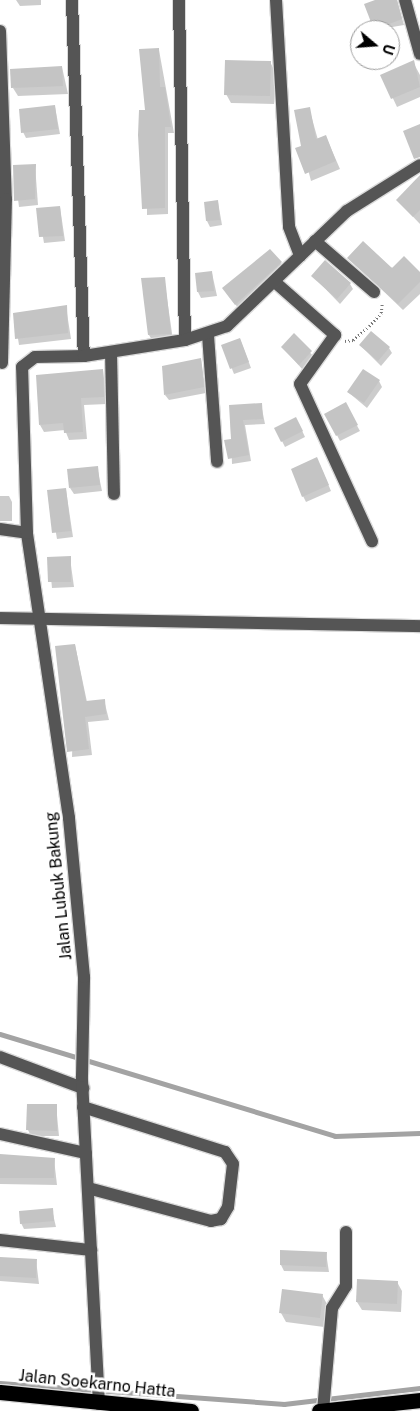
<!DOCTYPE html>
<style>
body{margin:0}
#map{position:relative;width:420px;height:1411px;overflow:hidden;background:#fff;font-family:"Public Sans",sans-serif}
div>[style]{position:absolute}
.shadow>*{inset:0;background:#0003}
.stream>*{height:4.5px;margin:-2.25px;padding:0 2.25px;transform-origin:2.25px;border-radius:2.25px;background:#a3a3a3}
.building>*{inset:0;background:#c4c4c4}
.path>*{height:2.5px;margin-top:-1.25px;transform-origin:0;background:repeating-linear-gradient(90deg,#777 0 1px,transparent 0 3.5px)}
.roads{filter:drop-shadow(1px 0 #dbdbdb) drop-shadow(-1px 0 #dbdbdb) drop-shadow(0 1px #dbdbdb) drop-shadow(0 -1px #dbdbdb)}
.minor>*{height:12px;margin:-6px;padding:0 6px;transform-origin:6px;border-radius:6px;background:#555}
.highway>*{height:15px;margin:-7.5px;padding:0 7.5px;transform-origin:7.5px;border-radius:7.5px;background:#000}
span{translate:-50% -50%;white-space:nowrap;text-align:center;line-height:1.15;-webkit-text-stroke:5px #fff;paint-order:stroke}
.street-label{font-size:16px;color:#000}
.north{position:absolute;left:350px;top:20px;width:50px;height:50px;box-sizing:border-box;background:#fff;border:1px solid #999;border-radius:50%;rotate:108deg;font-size:14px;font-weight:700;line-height:20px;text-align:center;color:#000}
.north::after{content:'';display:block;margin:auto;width:18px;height:22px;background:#000;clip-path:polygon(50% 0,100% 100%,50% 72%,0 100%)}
</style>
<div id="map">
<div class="shadow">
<div style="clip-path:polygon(16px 0,41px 0,41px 5px,20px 6px)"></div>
<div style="clip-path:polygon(378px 0,397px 0,404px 25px,375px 30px,365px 5px)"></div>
<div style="clip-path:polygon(159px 50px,174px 133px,168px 133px,168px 214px,147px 215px,147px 111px)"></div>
<div style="clip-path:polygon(270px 62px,275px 71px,274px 104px,231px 103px,226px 94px)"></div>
<div style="clip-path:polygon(413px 62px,420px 75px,420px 97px,397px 107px,382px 75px)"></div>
<div style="clip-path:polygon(62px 67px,68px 94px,18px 96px,13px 88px)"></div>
<div style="clip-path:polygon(55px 107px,60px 134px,26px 138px,23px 132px)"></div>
<div style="clip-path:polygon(309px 108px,318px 140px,326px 137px,340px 169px,311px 181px,302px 146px)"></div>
<div style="clip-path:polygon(35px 165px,38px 205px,19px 207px,14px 166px)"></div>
<div style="clip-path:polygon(420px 184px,420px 224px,397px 200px)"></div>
<div style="clip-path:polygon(218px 202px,222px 225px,210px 227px,207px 221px)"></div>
<div style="clip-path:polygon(60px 207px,65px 241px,44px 243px,38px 209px)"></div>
<div style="clip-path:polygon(349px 258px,420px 274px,420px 294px,403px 310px)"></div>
<div style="clip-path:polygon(281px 263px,284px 269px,239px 309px,227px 294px)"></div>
<div style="clip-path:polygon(212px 273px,217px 296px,201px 298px,198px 292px)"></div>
<div style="clip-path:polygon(313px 276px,350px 284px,353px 289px,340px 304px)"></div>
<div style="clip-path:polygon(164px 278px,173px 340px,152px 340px,149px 335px)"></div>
<div style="clip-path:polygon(66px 307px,71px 339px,19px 345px,14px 314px)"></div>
<div style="clip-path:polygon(294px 335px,315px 358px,303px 370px,282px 347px)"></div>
<div style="clip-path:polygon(240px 339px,251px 368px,234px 374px,223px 346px)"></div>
<div style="clip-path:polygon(361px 346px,389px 348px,392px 353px,381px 366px)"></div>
<div style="clip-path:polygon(201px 359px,206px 393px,169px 400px,165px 395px)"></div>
<div style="clip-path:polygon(103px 370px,107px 404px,84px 405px,87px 439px,69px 440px,65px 430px,44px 432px,40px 425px)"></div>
<div style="clip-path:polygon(379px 381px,382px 387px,367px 408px,348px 392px)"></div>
<div style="clip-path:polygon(261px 404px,265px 424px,245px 425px,251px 461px,232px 464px,230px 406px)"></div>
<div style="clip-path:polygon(345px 404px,360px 431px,340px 441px,326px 414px)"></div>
<div style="clip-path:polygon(299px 424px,305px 437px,285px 447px,282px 441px)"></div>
<div style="clip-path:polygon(320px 465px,331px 491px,306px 502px,303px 496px)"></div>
<div style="clip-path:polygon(97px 467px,102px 491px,74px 494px,70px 488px)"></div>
<div style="clip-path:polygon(66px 490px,73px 537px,57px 539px,49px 492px)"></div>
<div style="clip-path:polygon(0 496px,9px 496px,12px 502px,12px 521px,0 521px)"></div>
<div style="clip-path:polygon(49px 558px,70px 558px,74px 587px,52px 588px)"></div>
<div style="clip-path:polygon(75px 645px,87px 702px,104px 700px,109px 720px,88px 722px,92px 755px,72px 757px)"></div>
<div style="clip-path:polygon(56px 1105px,59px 1136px,31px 1136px,28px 1130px)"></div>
<div style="clip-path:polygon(0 1156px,54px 1159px,57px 1185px,0 1184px)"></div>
<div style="clip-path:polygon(52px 1210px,56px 1227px,24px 1229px,21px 1223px)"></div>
<div style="clip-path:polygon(326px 1253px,329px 1272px,284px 1271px,281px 1265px)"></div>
<div style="clip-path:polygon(0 1258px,36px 1260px,39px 1284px,0 1281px)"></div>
<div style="clip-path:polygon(397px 1282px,402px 1291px,401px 1312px,362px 1310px,357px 1302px)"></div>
<div style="clip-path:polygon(322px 1295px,327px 1304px,324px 1327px,286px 1322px,281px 1313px)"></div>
</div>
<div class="stream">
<div style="left:0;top:1034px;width:350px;rotate:16.9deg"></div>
<div style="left:335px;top:1136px;width:85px;rotate:-2deg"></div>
<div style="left:0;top:1383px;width:285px;rotate:4.2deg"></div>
<div style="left:284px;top:1404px;width:137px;rotate:-6.7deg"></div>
</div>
<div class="building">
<div style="clip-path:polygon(375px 0,397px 0,402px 19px,374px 30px,364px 4px)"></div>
<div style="clip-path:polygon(159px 48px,160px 87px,165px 87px,171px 127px,165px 127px,165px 208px,142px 209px,138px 135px,139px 110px,145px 110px,139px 49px)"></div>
<div style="clip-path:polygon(225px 60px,271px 61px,270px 96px,224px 95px)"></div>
<div style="clip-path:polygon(414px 60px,420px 87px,391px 99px,380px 75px)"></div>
<div style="clip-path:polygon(62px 66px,63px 86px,11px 88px,10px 69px)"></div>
<div style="clip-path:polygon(55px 105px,58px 129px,21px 133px,19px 109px)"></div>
<div style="clip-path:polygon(310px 107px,316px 139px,326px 135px,336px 161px,305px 174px,295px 148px,301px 146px,294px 110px)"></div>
<div style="clip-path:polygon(420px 124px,420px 157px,414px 159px,403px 131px)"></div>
<div style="clip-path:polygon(36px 164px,35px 199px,14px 201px,13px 165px)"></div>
<div style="clip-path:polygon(420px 175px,420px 210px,413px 217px,396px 200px)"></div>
<div style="clip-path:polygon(218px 200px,220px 220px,206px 221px,204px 202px)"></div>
<div style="clip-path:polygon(60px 206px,63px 236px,39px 237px,36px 208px)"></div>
<div style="clip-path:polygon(363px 241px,392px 268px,404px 256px,420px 272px,420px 282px,398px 304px,347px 258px)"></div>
<div style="clip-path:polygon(270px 249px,282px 262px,235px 305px,222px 288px)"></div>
<div style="clip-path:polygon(325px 260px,351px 283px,337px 299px,311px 276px)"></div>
<div style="clip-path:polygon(212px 271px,214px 291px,197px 292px,195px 273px)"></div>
<div style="clip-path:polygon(165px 277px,171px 334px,148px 335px,141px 278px)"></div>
<div style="clip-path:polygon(67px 305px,68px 333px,15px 339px,13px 313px)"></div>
<div style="clip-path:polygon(371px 331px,390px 347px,378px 361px,359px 345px)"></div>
<div style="clip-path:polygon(294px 333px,312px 351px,299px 365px,281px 347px)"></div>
<div style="clip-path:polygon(240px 338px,249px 362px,230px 369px,221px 345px)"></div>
<div style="clip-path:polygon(201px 358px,204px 387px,164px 395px,162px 366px)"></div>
<div style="clip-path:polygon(103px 369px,104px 397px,81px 398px,83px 432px,64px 433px,63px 423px,39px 425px,36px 375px)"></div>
<div style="clip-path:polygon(363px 369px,380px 380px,364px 403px,347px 392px)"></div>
<div style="clip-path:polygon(346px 402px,358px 425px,336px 436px,324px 414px)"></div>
<div style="clip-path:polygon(262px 403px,263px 419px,243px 420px,249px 455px,228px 459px,224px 440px,231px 439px,229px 405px)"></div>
<div style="clip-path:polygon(296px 417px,303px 431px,281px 442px,274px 428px)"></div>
<div style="clip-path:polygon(317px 457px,329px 485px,302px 497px,291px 469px)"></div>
<div style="clip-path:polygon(98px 466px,100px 485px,69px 488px,67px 469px)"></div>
<div style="clip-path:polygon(66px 488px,71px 531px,52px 533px,47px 490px)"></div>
<div style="clip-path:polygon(71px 556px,71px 582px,48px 582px,47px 557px)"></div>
<div style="clip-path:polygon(75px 644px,86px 701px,105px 699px,106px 714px,85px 717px,89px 749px,67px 752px,55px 646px)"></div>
<div style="clip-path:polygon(27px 1104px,57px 1104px,57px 1131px,26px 1130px)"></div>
<div style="clip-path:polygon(0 1154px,55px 1158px,54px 1178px,0 1178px)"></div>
<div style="clip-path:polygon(53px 1208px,54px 1221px,20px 1224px,19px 1211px)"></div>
<div style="clip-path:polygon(280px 1250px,327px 1252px,326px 1267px,280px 1265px)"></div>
<div style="clip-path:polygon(0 1257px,37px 1259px,36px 1278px,0 1276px)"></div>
<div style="clip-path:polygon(357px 1279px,398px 1281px,397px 1304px,356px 1302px)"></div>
<div style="clip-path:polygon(282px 1289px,323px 1294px,320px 1318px,279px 1313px)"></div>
</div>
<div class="path">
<div style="left:345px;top:341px;width:8px;rotate:-7deg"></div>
<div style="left:353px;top:340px;width:21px;rotate:-41deg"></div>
<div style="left:369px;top:326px;width:18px;rotate:-47deg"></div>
<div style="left:381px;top:313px;width:10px;rotate:-84deg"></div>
</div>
<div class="roads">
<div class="minor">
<div style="left:72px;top:0;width:356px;rotate:88.1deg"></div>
<div style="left:179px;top:0;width:340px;rotate:89deg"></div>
<div style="left:276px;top:0;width:227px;rotate:86.7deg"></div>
<div style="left:289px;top:227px;width:31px;rotate:69deg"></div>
<div style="left:405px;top:0;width:56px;rotate:74.5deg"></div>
<div style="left:0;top:31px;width:168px;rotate:88deg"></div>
<div style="left:6px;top:199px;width:164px;rotate:91.4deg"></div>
<div style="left:315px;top:241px;width:78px;rotate:40.8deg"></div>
<div style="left:276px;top:283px;width:79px;rotate:41.4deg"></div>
<div style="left:335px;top:335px;width:60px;rotate:125.5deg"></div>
<div style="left:300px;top:384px;width:173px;rotate:65.4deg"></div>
<div style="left:208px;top:335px;width:127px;rotate:85.9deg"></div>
<div style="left:111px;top:352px;width:142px;rotate:88.8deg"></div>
<div style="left:0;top:529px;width:27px;rotate:8deg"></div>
<div style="left:0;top:618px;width:420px;rotate:1.1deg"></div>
<div style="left:0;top:1057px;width:89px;rotate:20.5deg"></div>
<div style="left:83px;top:1107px;width:149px;rotate:17.6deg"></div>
<div style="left:225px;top:1152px;width:14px;rotate:56deg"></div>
<div style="left:233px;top:1164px;width:43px;rotate:96.6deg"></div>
<div style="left:228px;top:1207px;width:14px;rotate:120deg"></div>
<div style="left:221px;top:1219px;width:10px;rotate:169deg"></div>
<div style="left:211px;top:1221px;width:127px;rotate:-165deg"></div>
<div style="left:0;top:1134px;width:88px;rotate:12.5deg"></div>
<div style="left:0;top:1240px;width:92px;rotate:6.3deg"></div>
<div style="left:99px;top:1404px;width:328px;rotate:-93deg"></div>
<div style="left:82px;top:1076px;width:99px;rotate:-88.8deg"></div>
<div style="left:84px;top:977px;width:160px;rotate:-95.4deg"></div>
<div style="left:69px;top:818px;width:288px;rotate:-98.4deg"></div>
<div style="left:27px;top:533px;width:166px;rotate:-91.7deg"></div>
<div style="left:22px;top:367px;width:16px;rotate:-38deg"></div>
<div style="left:35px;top:357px;width:49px;rotate:-1.2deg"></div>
<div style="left:84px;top:356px;width:102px;rotate:-9deg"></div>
<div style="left:185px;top:340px;width:44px;rotate:-18.4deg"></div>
<div style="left:227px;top:326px;width:166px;rotate:-43.8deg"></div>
<div style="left:347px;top:211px;width:86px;rotate:-32.2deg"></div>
<div style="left:323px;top:1411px;width:103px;rotate:-85deg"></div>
<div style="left:332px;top:1308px;width:26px;rotate:-58deg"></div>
<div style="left:346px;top:1286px;width:54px;rotate:-90deg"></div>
</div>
<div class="highway">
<div style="left:0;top:1392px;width:192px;rotate:5.7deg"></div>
<div style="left:319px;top:1411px;width:102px;rotate:-6.2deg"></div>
</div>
</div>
<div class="street-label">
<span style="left:59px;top:886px;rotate:-96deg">Jalan Lubuk Bakung</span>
<span style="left:97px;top:1384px;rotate:6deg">Jalan Soekarno Hatta</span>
</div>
<div class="north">U</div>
</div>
